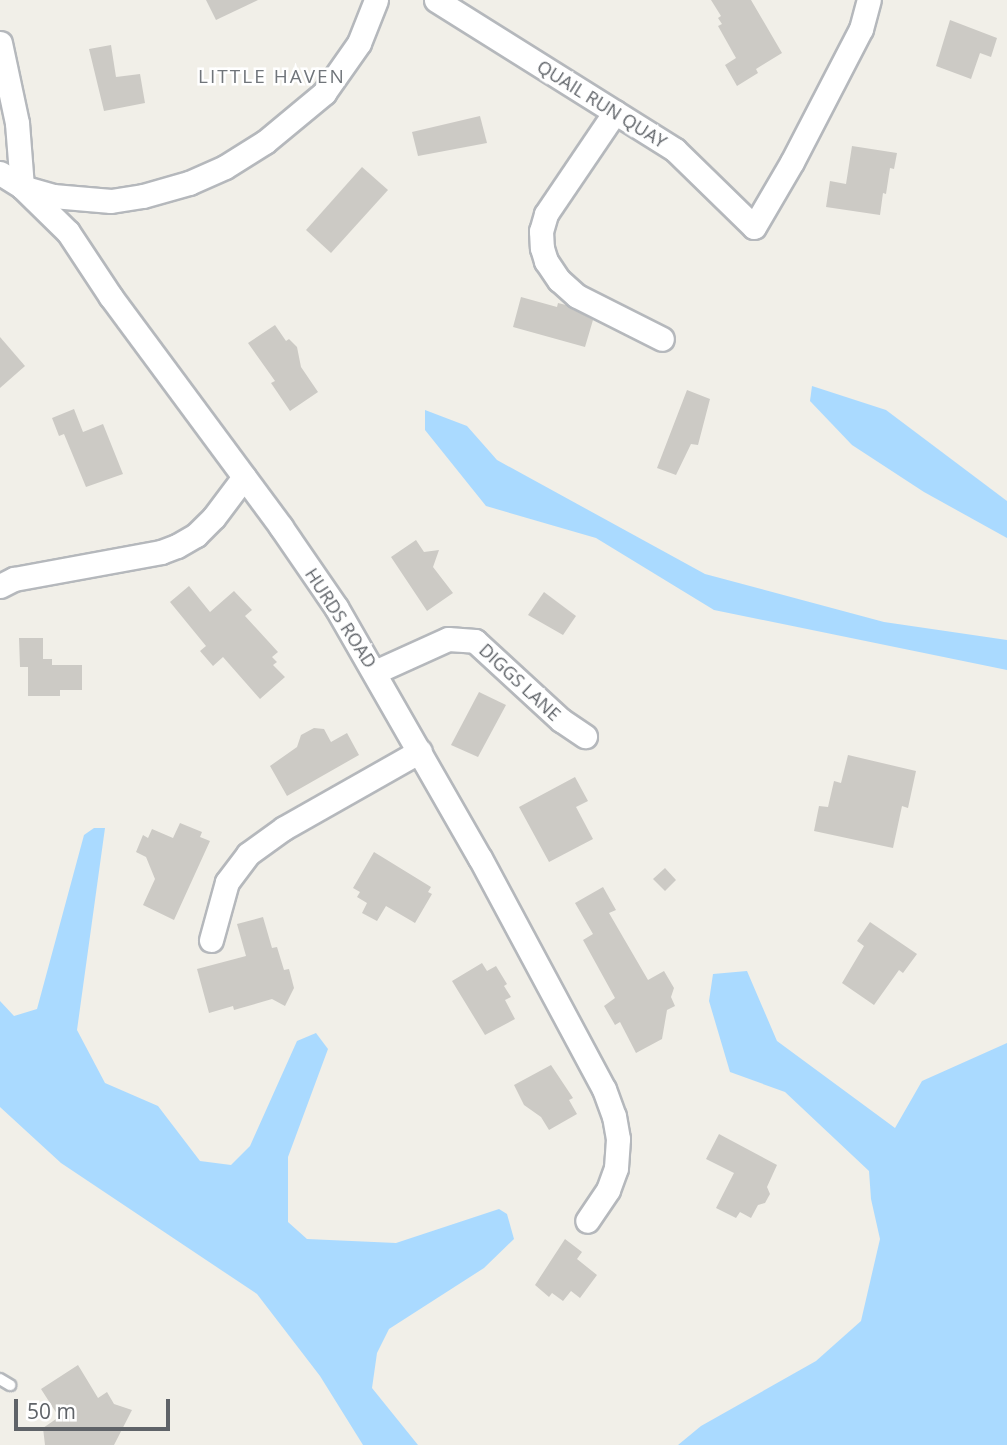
<!DOCTYPE html>
<style>
body{margin:0}
#map{position:relative;width:1007px;height:1445px;overflow:hidden;background:#f1efe8;font-family:"Open Sans",sans-serif}
div>[style]{position:absolute}
.water>*{inset:0;background:#aadaff}
.building>*{inset:0;background:#cccac5}
.roads{filter:drop-shadow(2px 0 #b5b8bc) drop-shadow(-2px 0 #b5b8bc) drop-shadow(0 2px #b5b8bc) drop-shadow(0 -2px #b5b8bc)}
.lane>*{height:10px;margin:-5px;padding:0 5px;transform-origin:5px;border-radius:5px;background:#fff}
.street>*{height:23px;margin:-11.5px;padding:0 11.5px;transform-origin:11.5px;border-radius:11.5px;background:#fff}
span{translate:-50% -50%;white-space:nowrap;text-align:center;line-height:1.15;-webkit-text-stroke:5px #fff;paint-order:stroke}
.street-label{font-size:18px;color:#5f6368}
.neighbourhood-label{font-size:19px;color:#70757a;letter-spacing:2px}
.scale{position:absolute;left:14px;top:1399px;width:156px;height:32px;box-sizing:border-box;border:4px solid #5f6368;border-top:0;padding-left:9px;font-size:21px;line-height:24px;white-space:nowrap;color:#5f6368;-webkit-text-stroke:5px #fff;paint-order:stroke}
</style>
<div id="map">
<div class="water">
<div style="clip-path:polygon(812px 386px,886px 410px,1007px 501px,1007px 538px,924px 492px,852px 445px,810px 401px)"></div>
<div style="clip-path:polygon(425px 410px,467px 426px,497px 460px,705px 574px,884px 622px,1007px 640px,1007px 670px,714px 610px,596px 538px,486px 506px,425px 430px)"></div>
<div style="clip-path:polygon(94px 828px,105px 828px,77px 1030px,105px 1083px,158px 1106px,200px 1161px,231px 1165px,250px 1146px,297px 1041px,316px 1033px,328px 1049px,288px 1157px,288px 1222px,307px 1239px,396px 1243px,499px 1209px,507px 1214px,514px 1239px,484px 1268px,389px 1329px,377px 1353px,372px 1388px,418px 1445px,363px 1445px,320px 1376px,257px 1294px,61px 1163px,0 1107px,0 1001px,14px 1016px,37px 1009px,84px 835px)"></div>
<div style="clip-path:polygon(747px 971px,777px 1041px,895px 1128px,922px 1081px,1007px 1043px,1007px 1445px,678px 1445px,701px 1426px,816px 1361px,861px 1321px,880px 1239px,871px 1199px,869px 1171px,785px 1092px,730px 1072px,709px 1001px,713px 974px)"></div>
</div>
<div class="building">
<div style="clip-path:polygon(206px 0,258px 0,216px 20px)"></div>
<div style="clip-path:polygon(711px 0,751px 0,782px 53px,756px 69px,758px 73px,737px 86px,725px 65px,736px 58px,718px 26px,722px 24px,718px 18px,721px 16px)"></div>
<div style="clip-path:polygon(950px 20px,997px 38px,991px 57px,980px 53px,971px 79px,936px 66px)"></div>
<div style="clip-path:polygon(111px 45px,116px 77px,140px 74px,145px 103px,104px 111px,89px 49px)"></div>
<div style="clip-path:polygon(480px 116px,487px 143px,418px 156px,412px 132px)"></div>
<div style="clip-path:polygon(852px 146px,897px 153px,894px 169px,890px 168px,886px 194px,883px 193px,880px 215px,826px 207px,830px 181px,846px 184px)"></div>
<div style="clip-path:polygon(362px 167px,388px 190px,331px 253px,306px 230px)"></div>
<div style="clip-path:polygon(521px 297px,557px 307px,558px 303px,566px 305px,593px 320px,585px 347px,513px 327px)"></div>
<div style="clip-path:polygon(275px 325px,286px 341px,289px 339px,297px 347px,301px 367px,318px 392px,290px 411px,271px 383px,275px 381px,248px 343px)"></div>
<div style="clip-path:polygon(0 337px,25px 366px,0 388px)"></div>
<div style="clip-path:polygon(687px 390px,710px 399px,698px 445px,691px 444px,676px 475px,657px 468px)"></div>
<div style="clip-path:polygon(74px 409px,83px 432px,103px 424px,123px 474px,86px 487px,64px 434px,59px 436px,52px 418px)"></div>
<div style="clip-path:polygon(416px 540px,424px 552px,439px 550px,433px 567px,453px 593px,427px 611px,391px 557px)"></div>
<div style="clip-path:polygon(189px 586px,210px 612px,234px 591px,252px 610px,245px 616px,278px 652px,272px 657px,277px 662px,273px 665px,285px 677px,260px 699px,223px 657px,213px 666px,200px 651px,206px 646px,170px 602px)"></div>
<div style="clip-path:polygon(544px 592px,576px 616px,563px 635px,528px 615px)"></div>
<div style="clip-path:polygon(19px 638px,43px 638px,43px 659px,52px 659px,52px 665px,82px 665px,82px 690px,60px 690px,60px 696px,28px 696px,28px 667px,20px 667px)"></div>
<div style="clip-path:polygon(479px 692px,506px 705px,478px 757px,451px 745px)"></div>
<div style="clip-path:polygon(314px 728px,324px 729px,331px 742px,347px 733px,359px 755px,287px 796px,270px 766px,297px 747px,301px 735px)"></div>
<div style="clip-path:polygon(848px 755px,916px 771px,908px 808px,902px 806px,893px 848px,814px 831px,819px 806px,828px 807px,834px 781px,841px 783px)"></div>
<div style="clip-path:polygon(575px 777px,588px 801px,576px 807px,593px 839px,549px 862px,519px 807px)"></div>
<div style="clip-path:polygon(180px 823px,202px 832px,200px 837px,210px 841px,174px 920px,143px 905px,155px 879px,146px 857px,136px 852px,143px 835px,148px 838px,152px 829px,173px 838px)"></div>
<div style="clip-path:polygon(374px 852px,431px 887px,428px 892px,432px 894px,415px 923px,386px 906px,377px 921px,362px 913px,367px 903px,357px 897px,360px 892px,353px 888px)"></div>
<div style="clip-path:polygon(665px 868px,676px 880px,665px 891px,653px 879px)"></div>
<div style="clip-path:polygon(603px 887px,616px 910px,609px 913px,648px 980px,664px 971px,674px 988px,671px 997px,675px 1006px,667px 1010px,662px 1039px,636px 1053px,620px 1022px,615px 1025px,604px 1006px,615px 998px,583px 940px,593px 934px,575px 903px)"></div>
<div style="clip-path:polygon(263px 917px,272px 948px,277px 947px,284px 970px,289px 969px,294px 988px,285px 1006px,272px 999px,234px 1010px,233px 1006px,209px 1013px,197px 969px,246px 956px,237px 924px)"></div>
<div style="clip-path:polygon(870px 922px,917px 954px,903px 973px,899px 970px,874px 1005px,842px 983px,864px 946px,857px 941px)"></div>
<div style="clip-path:polygon(482px 963px,487px 971px,496px 966px,507px 984px,504px 986px,511px 997px,505px 1000px,515px 1019px,485px 1035px,452px 981px)"></div>
<div style="clip-path:polygon(551px 1065px,573px 1098px,569px 1100px,577px 1114px,549px 1130px,541px 1117px,524px 1105px,514px 1085px)"></div>
<div style="clip-path:polygon(719px 1134px,777px 1165px,767px 1187px,770px 1194px,765px 1203px,758px 1205px,751px 1218px,740px 1212px,736px 1218px,716px 1208px,734px 1173px,706px 1159px)"></div>
<div style="clip-path:polygon(565px 1239px,582px 1252px,577px 1259px,597px 1275px,580px 1298px,571px 1291px,563px 1301px,552px 1293px,549px 1297px,535px 1285px)"></div>
<div style="clip-path:polygon(78px 1365px,98px 1398px,107px 1392px,114px 1404px,132px 1410px,114px 1445px,45px 1445px,43px 1428px,59px 1417px,41px 1389px)"></div>
</div>
<div class="roads">
<div class="lane">
<div style="left:0;top:1379px;width:12px;rotate:31deg"></div>
</div>
<div class="street">
<div style="left:436px;top:0;width:282px;rotate:32.1deg"></div>
<div style="left:675px;top:150px;width:110px;rotate:44.3deg"></div>
<div style="left:754px;top:227px;width:75px;rotate:-59.7deg"></div>
<div style="left:792px;top:162px;width:150px;rotate:-62.6deg"></div>
<div style="left:861px;top:29px;width:30px;rotate:-75deg"></div>
<div style="left:0;top:43px;width:82px;rotate:78deg"></div>
<div style="left:17px;top:123px;width:64px;rotate:85.5deg"></div>
<div style="left:22px;top:187px;width:64px;rotate:44.4deg"></div>
<div style="left:68px;top:232px;width:78px;rotate:56.5deg"></div>
<div style="left:111px;top:297px;width:286px;rotate:53.5deg"></div>
<div style="left:281px;top:527px;width:97px;rotate:55.5deg"></div>
<div style="left:336px;top:607px;width:289px;rotate:60.2deg"></div>
<div style="left:480px;top:858px;width:262px;rotate:61.8deg"></div>
<div style="left:604px;top:1089px;width:29px;rotate:70deg"></div>
<div style="left:614px;top:1116px;width:23px;rotate:80deg"></div>
<div style="left:618px;top:1139px;width:29px;rotate:94deg"></div>
<div style="left:616px;top:1168px;width:23px;rotate:110deg"></div>
<div style="left:608px;top:1190px;width:37px;rotate:124deg"></div>
<div style="left:615px;top:112px;width:123px;rotate:124.1deg"></div>
<div style="left:546px;top:214px;width:18px;rotate:106deg"></div>
<div style="left:541px;top:231px;width:17px;rotate:87deg"></div>
<div style="left:542px;top:248px;width:14px;rotate:73deg"></div>
<div style="left:546px;top:261px;width:23px;rotate:56deg"></div>
<div style="left:559px;top:280px;width:24px;rotate:42deg"></div>
<div style="left:577px;top:296px;width:95px;rotate:26.8deg"></div>
<div style="left:0;top:173px;width:26px;rotate:32deg"></div>
<div style="left:22px;top:187px;width:32px;rotate:16deg"></div>
<div style="left:53px;top:196px;width:58px;rotate:4.9deg"></div>
<div style="left:111px;top:201px;width:32px;rotate:-9deg"></div>
<div style="left:143px;top:196px;width:48px;rotate:-15.8deg"></div>
<div style="left:189px;top:183px;width:39px;rotate:-24deg"></div>
<div style="left:225px;top:167px;width:47px;rotate:-32deg"></div>
<div style="left:265px;top:142px;width:77px;rotate:-39.7deg"></div>
<div style="left:324px;top:93px;width:61px;rotate:-55deg"></div>
<div style="left:359px;top:43px;width:46px;rotate:-68.4deg"></div>
<div style="left:0;top:586px;width:16px;rotate:-27deg"></div>
<div style="left:14px;top:579px;width:149px;rotate:-10.4deg"></div>
<div style="left:161px;top:552px;width:17px;rotate:-21deg"></div>
<div style="left:177px;top:546px;width:22px;rotate:-30deg"></div>
<div style="left:196px;top:535px;width:25px;rotate:-45deg"></div>
<div style="left:214px;top:517px;width:50px;rotate:-53.1deg"></div>
<div style="left:375px;top:672px;width:80px;rotate:-24.3deg"></div>
<div style="left:448px;top:639px;width:27px;rotate:4deg"></div>
<div style="left:475px;top:641px;width:117px;rotate:42.6deg"></div>
<div style="left:561px;top:720px;width:29px;rotate:34deg"></div>
<div style="left:211px;top:940px;width:60px;rotate:-74.6deg"></div>
<div style="left:227px;top:882px;width:35px;rotate:-53deg"></div>
<div style="left:248px;top:854px;width:44px;rotate:-35.8deg"></div>
<div style="left:284px;top:828px;width:156px;rotate:-29.5deg"></div>
</div>
</div>
<div class="street-label">
<span style="left:602px;top:104px;rotate:32deg">QUAIL RUN QUAY</span>
<span style="left:341px;top:618px;rotate:57deg">HURDS ROAD</span>
<span style="left:520px;top:682px;rotate:43deg">DIGGS LANE</span>
</div>
<div class="neighbourhood-label">
<span style="left:272px;top:77px">LITTLE HAVEN</span>
</div>
<div class="scale">50 m</div>
</div>
